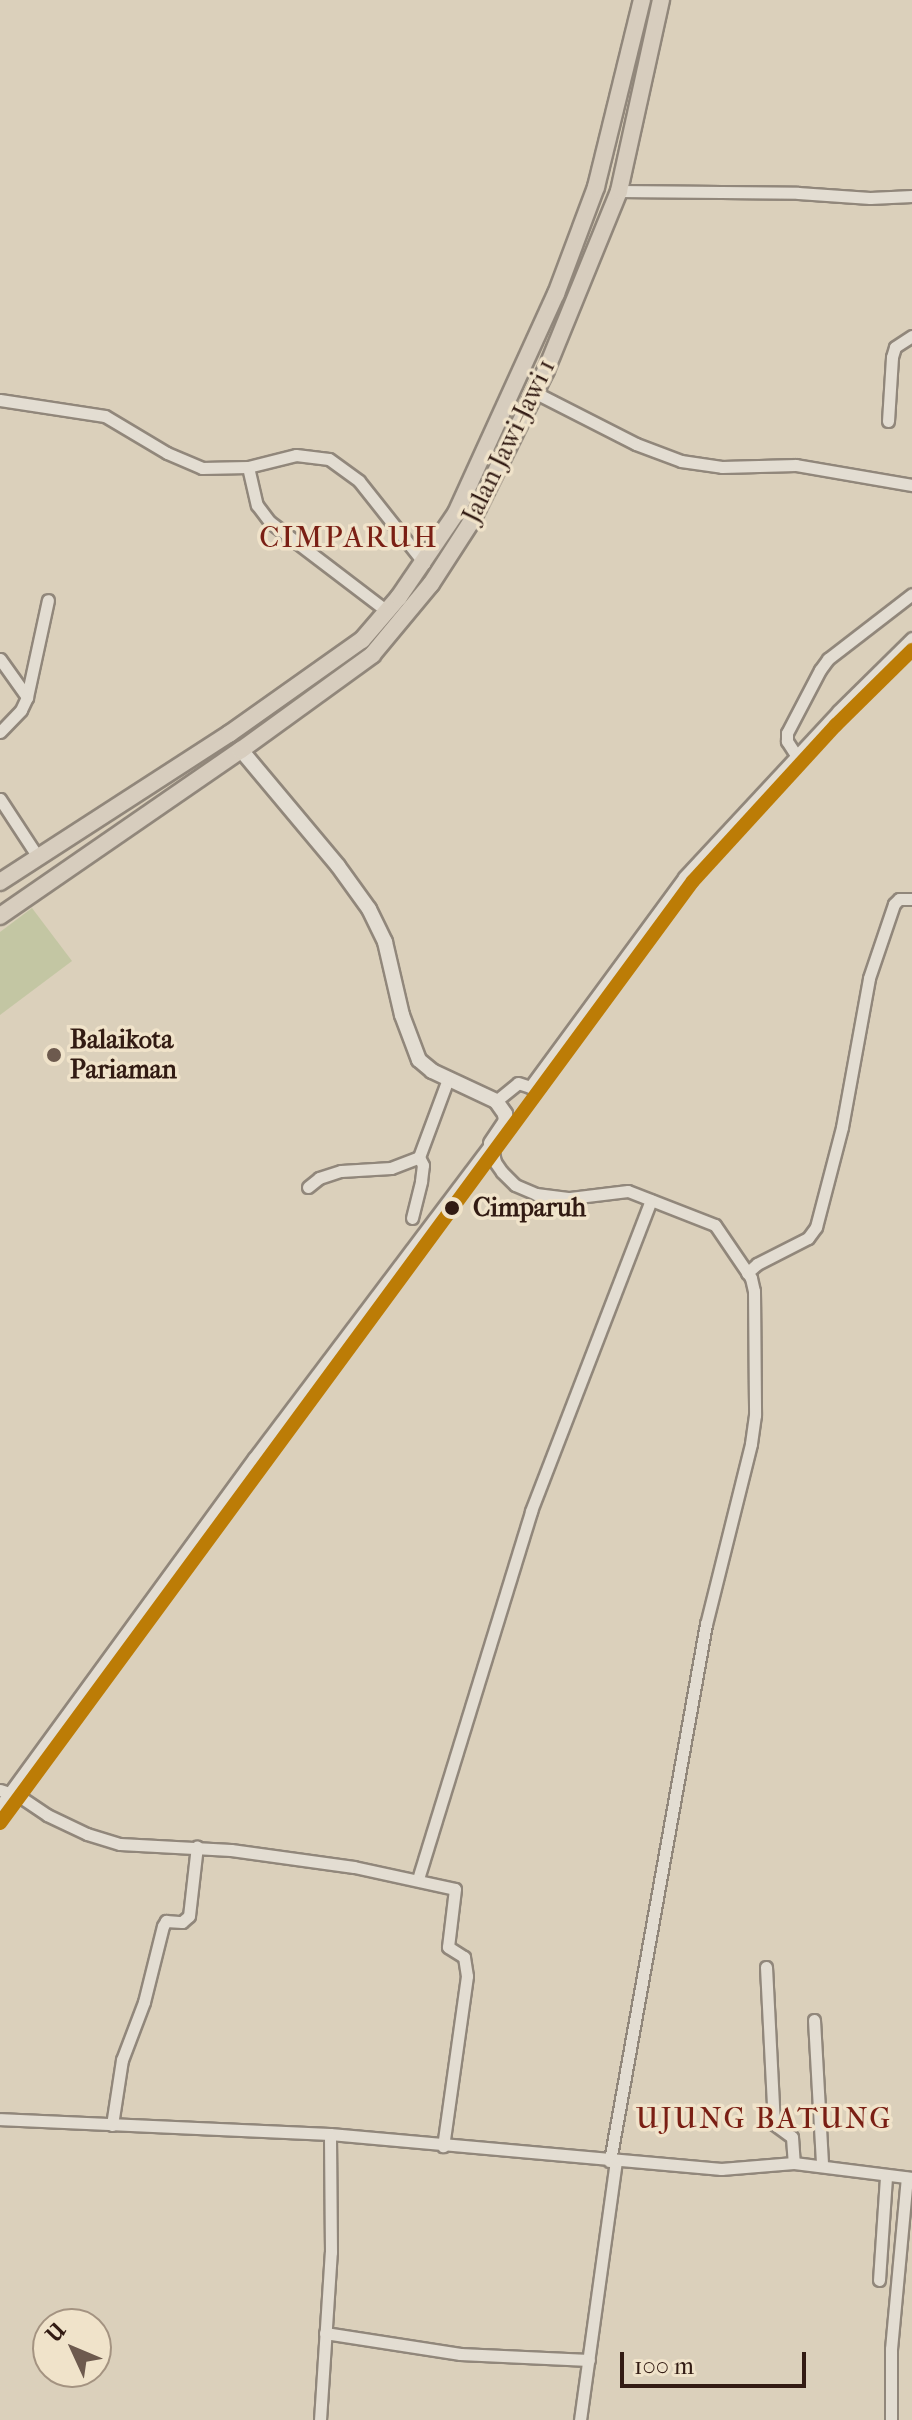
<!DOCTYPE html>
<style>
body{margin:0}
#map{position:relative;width:912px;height:2420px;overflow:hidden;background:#dbd0bb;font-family:"IM FELL French Canon",serif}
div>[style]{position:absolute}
.green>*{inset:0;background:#c3c6a3}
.roads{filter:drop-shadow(2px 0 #91877b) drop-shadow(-2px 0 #91877b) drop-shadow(0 2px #91877b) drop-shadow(0 -2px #91877b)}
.minor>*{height:11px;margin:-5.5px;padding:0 5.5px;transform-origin:5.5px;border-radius:5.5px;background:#e3ddd2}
.tertiary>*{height:14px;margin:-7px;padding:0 7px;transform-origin:7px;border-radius:7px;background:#e3ddd2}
.primary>*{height:16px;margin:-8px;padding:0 8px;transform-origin:8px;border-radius:8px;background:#d7cdbe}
.rail-1>*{height:14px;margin:-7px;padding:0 7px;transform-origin:7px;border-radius:7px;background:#bc7c06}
.dots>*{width:22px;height:22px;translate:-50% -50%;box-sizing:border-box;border:4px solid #f0e3ca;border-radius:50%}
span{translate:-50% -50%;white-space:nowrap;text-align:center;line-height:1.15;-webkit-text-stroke:7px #f0e3ca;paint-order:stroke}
.street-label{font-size:26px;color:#321b13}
.poi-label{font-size:26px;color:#321b13;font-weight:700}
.left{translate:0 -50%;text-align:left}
.stop-label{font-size:26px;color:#321b13;font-weight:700}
.quarter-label{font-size:30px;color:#7a1f14;letter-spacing:2px}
.north{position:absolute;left:32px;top:2308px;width:80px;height:80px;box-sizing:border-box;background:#f0e3ca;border:2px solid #a49381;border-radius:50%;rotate:314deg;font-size:22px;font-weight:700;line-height:32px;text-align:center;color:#321b13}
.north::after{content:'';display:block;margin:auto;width:28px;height:36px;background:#6d5a4e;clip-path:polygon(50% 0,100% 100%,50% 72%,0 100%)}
.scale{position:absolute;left:620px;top:2352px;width:186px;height:36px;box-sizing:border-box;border:4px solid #321b13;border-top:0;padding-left:10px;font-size:24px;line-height:28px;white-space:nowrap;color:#321b13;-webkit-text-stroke:6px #f0e3ca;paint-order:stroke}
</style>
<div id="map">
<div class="green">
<div style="clip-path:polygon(32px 908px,72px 961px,0 1015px,0 932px)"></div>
</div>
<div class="roads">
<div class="minor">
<div style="left:619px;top:191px;width:179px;rotate:0.6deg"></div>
<div style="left:798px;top:193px;width:72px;rotate:4deg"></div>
<div style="left:870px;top:198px;width:42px;rotate:-2.7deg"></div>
<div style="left:534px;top:392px;width:114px;rotate:27deg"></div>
<div style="left:636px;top:444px;width:48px;rotate:20.7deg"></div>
<div style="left:681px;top:461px;width:41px;rotate:8.3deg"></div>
<div style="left:722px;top:467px;width:74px;rotate:-1.5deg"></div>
<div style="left:796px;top:465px;width:118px;rotate:9.8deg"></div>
<div style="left:0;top:400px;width:106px;rotate:8.7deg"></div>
<div style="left:105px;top:416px;width:72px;rotate:30.8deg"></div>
<div style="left:167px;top:453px;width:38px;rotate:23deg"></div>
<div style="left:202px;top:468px;width:46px;rotate:-1.2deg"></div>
<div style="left:248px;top:467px;width:49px;rotate:-14deg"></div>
<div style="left:296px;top:455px;width:33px;rotate:7deg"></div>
<div style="left:329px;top:459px;width:37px;rotate:36deg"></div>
<div style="left:359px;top:481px;width:105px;rotate:51.6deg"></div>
<div style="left:888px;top:421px;width:64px;rotate:-86.4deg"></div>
<div style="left:892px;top:357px;width:10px;rotate:-73deg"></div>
<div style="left:895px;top:347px;width:20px;rotate:-33deg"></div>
<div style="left:248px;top:467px;width:39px;rotate:77deg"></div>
<div style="left:257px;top:505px;width:21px;rotate:53deg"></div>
<div style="left:270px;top:522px;width:147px;rotate:37.3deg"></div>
<div style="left:0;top:659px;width:47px;rotate:54.6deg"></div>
<div style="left:0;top:732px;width:30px;rotate:-46deg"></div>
<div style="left:21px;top:710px;width:14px;rotate:-65deg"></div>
<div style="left:27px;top:697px;width:99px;rotate:-77.8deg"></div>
<div style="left:796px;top:755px;width:17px;rotate:-123deg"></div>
<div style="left:787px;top:741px;width:8px;rotate:-90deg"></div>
<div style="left:787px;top:733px;width:71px;rotate:-62.4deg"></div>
<div style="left:820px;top:670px;width:14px;rotate:-54deg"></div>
<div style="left:828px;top:659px;width:106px;rotate:-37.7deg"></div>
<div style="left:0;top:799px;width:69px;rotate:56.8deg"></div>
<div style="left:496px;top:1101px;width:28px;rotate:-39deg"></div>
<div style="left:518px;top:1083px;width:13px;rotate:18deg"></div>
<div style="left:530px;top:1087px;width:260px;rotate:-53.7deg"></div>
<div style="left:684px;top:877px;width:226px;rotate:-47.1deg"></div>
<div style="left:838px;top:711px;width:104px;rotate:-44.6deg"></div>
<div style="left:491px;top:1143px;width:19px;rotate:78deg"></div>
<div style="left:495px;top:1162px;width:12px;rotate:55deg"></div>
<div style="left:502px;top:1172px;width:18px;rotate:45deg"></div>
<div style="left:515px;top:1185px;width:23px;rotate:23deg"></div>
<div style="left:536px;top:1194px;width:34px;rotate:7deg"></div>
<div style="left:570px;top:1198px;width:58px;rotate:-6.9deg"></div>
<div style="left:628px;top:1191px;width:93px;rotate:21.3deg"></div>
<div style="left:715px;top:1225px;width:64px;rotate:55.8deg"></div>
<div style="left:751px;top:1278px;width:13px;rotate:77deg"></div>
<div style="left:754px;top:1291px;width:124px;rotate:89.5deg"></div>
<div style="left:755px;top:1415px;width:29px;rotate:98deg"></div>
<div style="left:751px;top:1444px;width:186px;rotate:104deg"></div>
<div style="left:706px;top:1624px;width:546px;rotate:100.14deg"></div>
<div style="left:308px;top:1187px;width:14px;rotate:-39deg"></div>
<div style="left:319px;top:1178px;width:23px;rotate:-18deg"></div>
<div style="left:341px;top:1171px;width:50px;rotate:-3.4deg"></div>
<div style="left:391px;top:1168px;width:30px;rotate:-21deg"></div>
<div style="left:419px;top:1157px;width:83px;rotate:-69.6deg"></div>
<div style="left:412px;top:1218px;width:38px;rotate:-76deg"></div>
<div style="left:421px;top:1181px;width:16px;rotate:-83deg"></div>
<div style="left:423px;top:1165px;width:9px;rotate:-117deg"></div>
<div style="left:747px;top:1273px;width:13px;rotate:-42deg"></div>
<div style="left:757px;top:1264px;width:57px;rotate:-27deg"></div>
<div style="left:808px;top:1238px;width:14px;rotate:-54deg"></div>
<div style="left:816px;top:1227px;width:103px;rotate:-75.4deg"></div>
<div style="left:842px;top:1127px;width:151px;rotate:-79.7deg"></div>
<div style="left:869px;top:978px;width:78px;rotate:-71.3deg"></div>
<div style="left:894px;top:904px;width:7px;rotate:-45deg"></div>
<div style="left:899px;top:899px;width:13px"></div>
<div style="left:0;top:1790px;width:20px;rotate:18deg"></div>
<div style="left:19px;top:1796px;width:34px;rotate:34deg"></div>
<div style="left:47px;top:1815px;width:44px;rotate:25.4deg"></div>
<div style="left:87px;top:1834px;width:34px;rotate:17deg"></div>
<div style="left:120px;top:1844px;width:111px;rotate:3.1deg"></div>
<div style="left:231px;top:1850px;width:124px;rotate:7.9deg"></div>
<div style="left:354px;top:1867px;width:103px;rotate:12.3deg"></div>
<div style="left:455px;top:1889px;width:58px;rotate:96.9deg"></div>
<div style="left:448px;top:1947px;width:19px;rotate:32deg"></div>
<div style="left:464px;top:1957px;width:19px;rotate:81deg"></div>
<div style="left:467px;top:1976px;width:172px;rotate:98deg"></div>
<div style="left:0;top:1806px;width:431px;rotate:-53.9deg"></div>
<div style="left:254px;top:1458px;width:394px;rotate:-53deg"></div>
<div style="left:418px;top:1879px;width:385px;rotate:-72.9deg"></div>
<div style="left:531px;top:1511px;width:333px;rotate:-68.9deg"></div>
<div style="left:766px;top:1967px;width:157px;rotate:87.1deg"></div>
<div style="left:774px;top:2124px;width:22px;rotate:36deg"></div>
<div style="left:792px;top:2137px;width:26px;rotate:86deg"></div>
<div style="left:814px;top:2020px;width:145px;rotate:86.8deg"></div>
<div style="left:0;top:2119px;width:330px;rotate:2.6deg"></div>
<div style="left:330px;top:2134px;width:393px;rotate:5.1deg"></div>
<div style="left:721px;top:2169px;width:73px;rotate:-4.7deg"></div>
<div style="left:794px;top:2163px;width:119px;rotate:7.2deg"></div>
<div style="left:112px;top:2125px;width:66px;rotate:-81.3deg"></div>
<div style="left:122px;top:2060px;width:62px;rotate:-69.2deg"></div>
<div style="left:144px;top:2002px;width:78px;rotate:-76deg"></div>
<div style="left:163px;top:1926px;width:6px;rotate:-59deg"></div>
<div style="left:166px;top:1921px;width:16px;rotate:4deg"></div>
<div style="left:182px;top:1922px;width:9px;rotate:-41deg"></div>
<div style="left:189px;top:1916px;width:70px;rotate:-83.5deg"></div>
<div style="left:879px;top:2280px;width:102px;rotate:-86.1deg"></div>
<div style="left:325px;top:2333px;width:137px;rotate:8.8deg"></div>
<div style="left:460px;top:2354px;width:129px;rotate:2.7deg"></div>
<div style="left:320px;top:2420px;width:168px;rotate:-86.3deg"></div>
<div style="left:331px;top:2252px;width:118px;rotate:-90.5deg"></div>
<div style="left:580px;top:2420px;width:261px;rotate:-82.1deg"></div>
<div style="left:891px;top:2420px;width:71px;rotate:-90deg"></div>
<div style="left:891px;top:2349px;width:172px;rotate:-84.7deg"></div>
</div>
<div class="tertiary">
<div style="left:241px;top:750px;width:151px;rotate:50.1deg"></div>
<div style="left:338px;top:866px;width:53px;rotate:54.2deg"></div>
<div style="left:369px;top:909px;width:37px;rotate:64deg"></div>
<div style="left:385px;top:942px;width:75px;rotate:76.9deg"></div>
<div style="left:402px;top:1015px;width:48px;rotate:69.3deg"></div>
<div style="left:419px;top:1060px;width:17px;rotate:40deg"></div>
<div style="left:432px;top:1071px;width:71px;rotate:25.1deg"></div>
<div style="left:496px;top:1101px;width:16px;rotate:55deg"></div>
<div style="left:505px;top:1114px;width:7px;rotate:82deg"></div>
<div style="left:506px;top:1121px;width:27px;rotate:124deg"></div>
</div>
<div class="primary">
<div style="left:0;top:882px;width:273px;rotate:-32.9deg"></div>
<div style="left:229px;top:734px;width:163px;rotate:-35.3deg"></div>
<div style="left:362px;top:640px;width:57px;rotate:-49.3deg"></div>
<div style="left:399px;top:597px;width:102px;rotate:-55.8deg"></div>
<div style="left:456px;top:513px;width:241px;rotate:-65.5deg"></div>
<div style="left:556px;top:294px;width:114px;rotate:-69.5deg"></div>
<div style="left:596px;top:187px;width:193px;rotate:-76.2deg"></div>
<div style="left:0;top:916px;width:293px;rotate:-34.6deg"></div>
<div style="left:241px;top:750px;width:162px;rotate:-35.9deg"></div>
<div style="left:372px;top:655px;width:92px;rotate:-50.3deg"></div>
<div style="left:431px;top:584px;width:74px;rotate:-57.2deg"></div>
<div style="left:471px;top:522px;width:169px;rotate:-63.7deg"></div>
<div style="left:546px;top:370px;width:193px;rotate:-67.8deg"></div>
<div style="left:619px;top:191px;width:196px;rotate:-77.6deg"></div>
</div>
</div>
<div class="rail-1">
<div style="left:0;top:1823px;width:1169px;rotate:-53.66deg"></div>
<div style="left:693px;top:881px;width:212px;rotate:-47.5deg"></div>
<div style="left:836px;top:725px;width:107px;rotate:-44.6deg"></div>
</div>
<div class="dots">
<div style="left:54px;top:1055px;background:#6d5a4e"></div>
<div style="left:452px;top:1208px;background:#321b13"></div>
</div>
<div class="street-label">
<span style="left:509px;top:441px;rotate:-64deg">Jalan Jawi-Jawi 1</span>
</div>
<div class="poi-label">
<span class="left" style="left:70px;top:1055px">Balaikota<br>Pariaman</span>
</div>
<div class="stop-label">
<span class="left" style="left:473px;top:1208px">Cimparuh</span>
</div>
<div class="quarter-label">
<span style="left:349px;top:538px">CIMPARUH</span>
<span style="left:764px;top:2119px">UJUNG BATUNG</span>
</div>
<div class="north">U</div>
<div class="scale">100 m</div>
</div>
